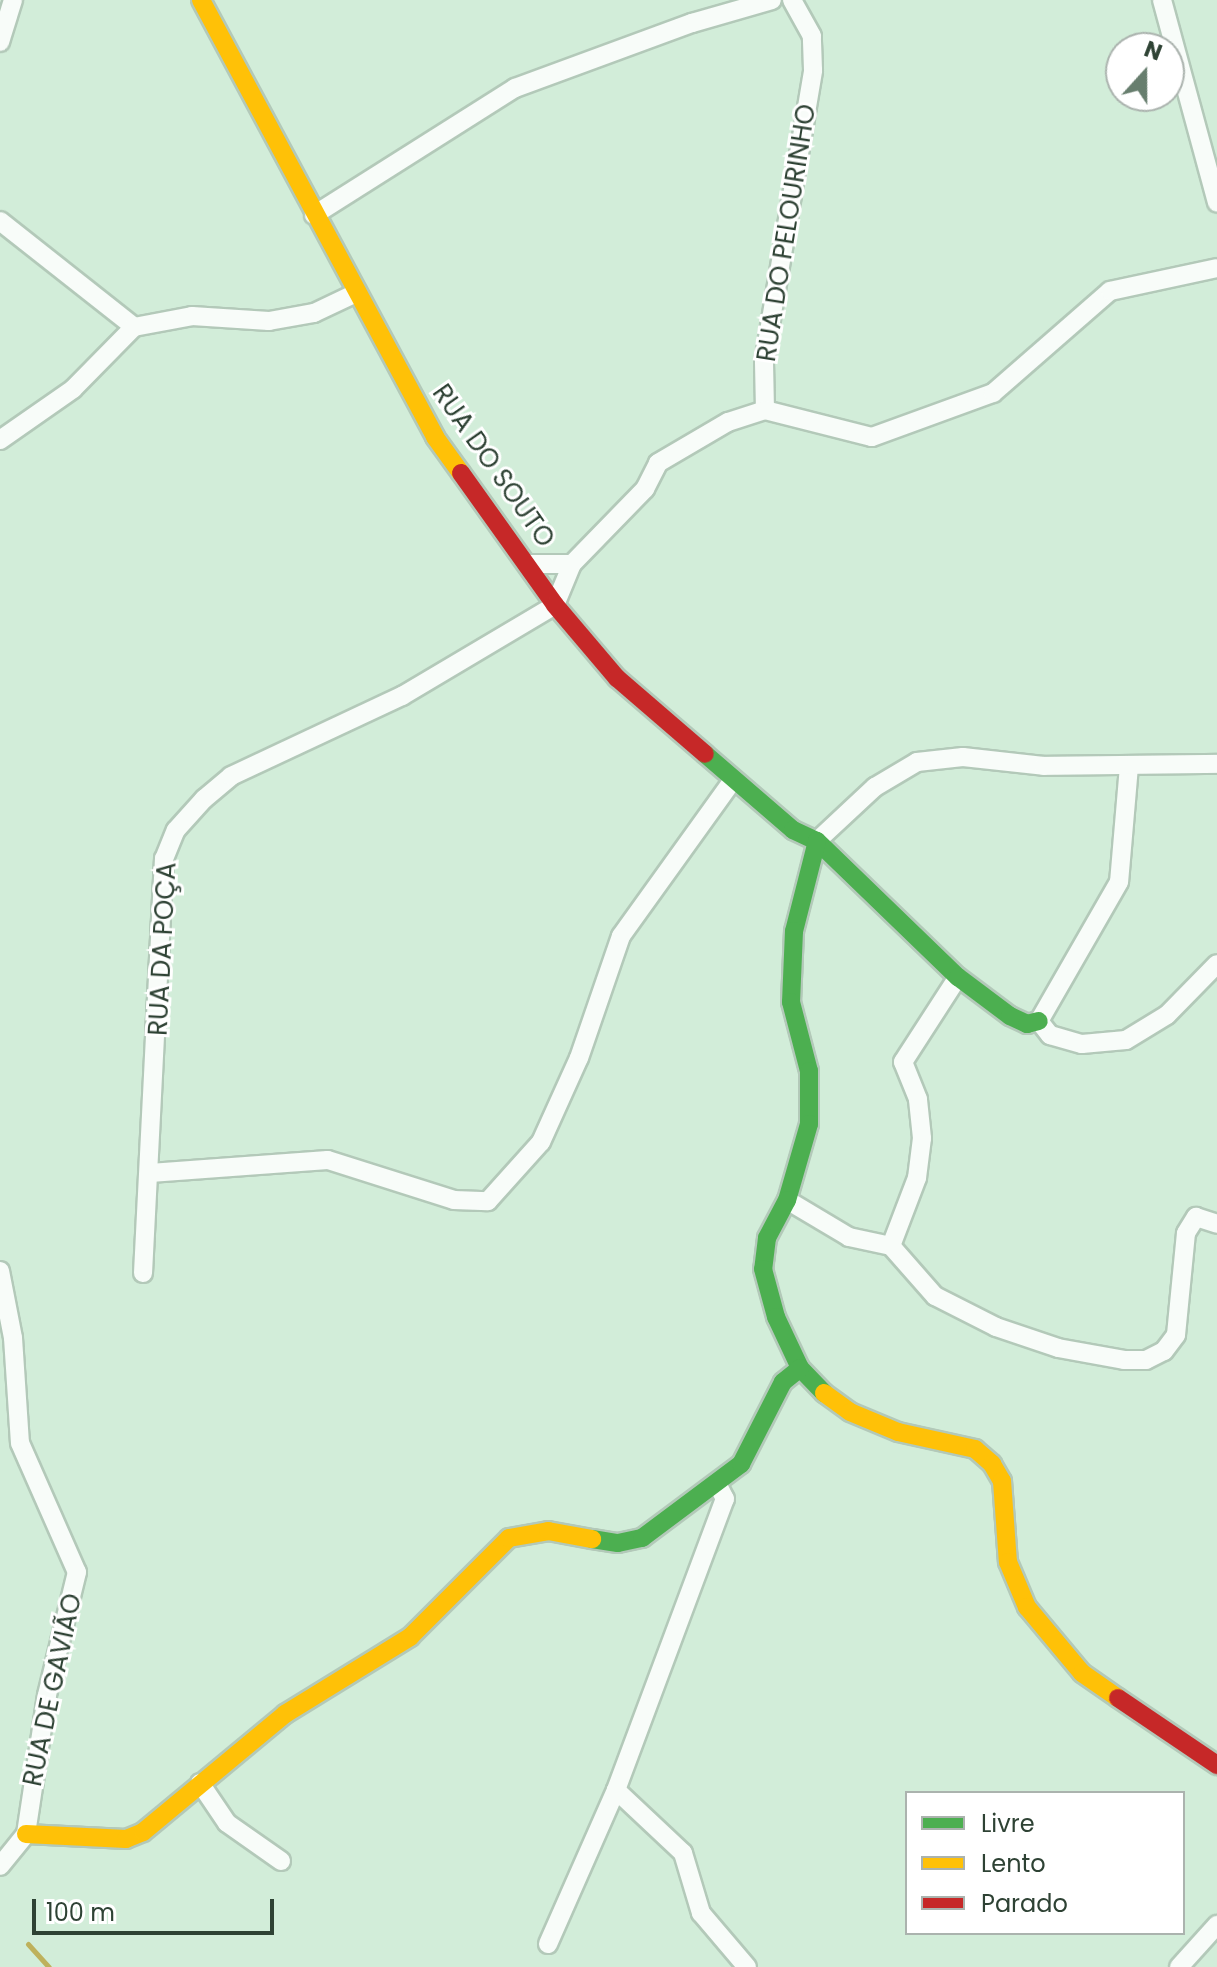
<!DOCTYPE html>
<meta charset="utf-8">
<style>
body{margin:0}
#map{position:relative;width:1217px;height:1967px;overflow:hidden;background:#d2edd9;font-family:Poppins,sans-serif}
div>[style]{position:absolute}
.stream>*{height:5px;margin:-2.5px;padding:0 2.5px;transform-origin:2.5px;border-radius:2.5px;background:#beb15c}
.roads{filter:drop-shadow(2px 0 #b3c9b9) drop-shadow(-2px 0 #b3c9b9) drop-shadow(0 2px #b3c9b9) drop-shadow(0 -2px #b3c9b9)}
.street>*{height:18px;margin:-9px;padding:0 9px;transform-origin:9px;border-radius:9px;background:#f8fcf9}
.fast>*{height:18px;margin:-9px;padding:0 9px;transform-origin:9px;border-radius:9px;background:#4caf50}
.slow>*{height:18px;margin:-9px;padding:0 9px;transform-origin:9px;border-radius:9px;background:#ffc107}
.jam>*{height:18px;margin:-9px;padding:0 9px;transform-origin:9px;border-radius:9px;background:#c62828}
span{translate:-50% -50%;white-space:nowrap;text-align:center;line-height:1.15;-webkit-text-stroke:6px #fff;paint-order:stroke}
.street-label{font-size:26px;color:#2e4234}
.legend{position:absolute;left:905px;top:1791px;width:280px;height:144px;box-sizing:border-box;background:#fff;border:2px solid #abb3ae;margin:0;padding:10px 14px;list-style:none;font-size:24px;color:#2e4234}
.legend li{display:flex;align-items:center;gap:16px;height:40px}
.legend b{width:40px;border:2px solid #abb3ae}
.north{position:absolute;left:1105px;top:32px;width:80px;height:80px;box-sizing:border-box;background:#fff;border:2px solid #abb3ae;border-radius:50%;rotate:21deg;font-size:22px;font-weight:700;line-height:32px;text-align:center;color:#2e4234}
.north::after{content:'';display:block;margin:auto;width:28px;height:36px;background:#677e6e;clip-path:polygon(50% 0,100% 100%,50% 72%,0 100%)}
.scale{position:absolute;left:32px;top:1899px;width:242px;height:36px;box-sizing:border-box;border:4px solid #2e4234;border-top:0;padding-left:10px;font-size:24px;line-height:28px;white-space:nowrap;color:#2e4234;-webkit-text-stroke:6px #fff;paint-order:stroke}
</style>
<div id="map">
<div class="stream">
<div style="left:28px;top:1944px;width:31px;rotate:48deg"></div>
</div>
<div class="roads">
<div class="street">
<div style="left:1162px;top:0;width:210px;rotate:74.8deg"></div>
<div style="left:0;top:42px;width:44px;rotate:-72.8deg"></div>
<div style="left:314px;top:215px;width:238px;rotate:-32.3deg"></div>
<div style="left:515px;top:88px;width:189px;rotate:-20.2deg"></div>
<div style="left:692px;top:23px;width:83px;rotate:-16deg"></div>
<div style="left:0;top:221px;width:171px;rotate:38.3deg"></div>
<div style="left:765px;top:410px;width:49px;rotate:-91.2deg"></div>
<div style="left:764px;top:361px;width:295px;rotate:-80.4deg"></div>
<div style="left:813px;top:70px;width:34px;rotate:-92deg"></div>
<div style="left:812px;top:36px;width:41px;rotate:-119.1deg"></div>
<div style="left:0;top:440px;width:89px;rotate:-34.9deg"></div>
<div style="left:73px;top:389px;width:87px;rotate:-45.5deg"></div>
<div style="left:134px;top:327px;width:59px;rotate:-10.7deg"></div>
<div style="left:192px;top:316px;width:77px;rotate:3.7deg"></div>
<div style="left:269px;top:321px;width:46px;rotate:-10.1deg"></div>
<div style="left:314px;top:313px;width:47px;rotate:-25.5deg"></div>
<div style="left:531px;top:564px;width:41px"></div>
<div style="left:1129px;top:766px;width:116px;rotate:94.9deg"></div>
<div style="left:1119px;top:882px;width:160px;rotate:119.9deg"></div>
<div style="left:1039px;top:1021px;width:18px;rotate:52deg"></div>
<div style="left:1050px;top:1035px;width:33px;rotate:16deg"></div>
<div style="left:1082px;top:1044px;width:44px;rotate:-5.2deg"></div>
<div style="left:1126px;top:1040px;width:48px;rotate:-31.4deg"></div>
<div style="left:1167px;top:1015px;width:71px;rotate:-45.6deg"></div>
<div style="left:817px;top:841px;width:79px;rotate:-43deg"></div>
<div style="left:875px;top:787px;width:49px;rotate:-30.8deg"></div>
<div style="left:917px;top:762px;width:46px;rotate:-6.2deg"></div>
<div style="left:963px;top:757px;width:81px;rotate:6.3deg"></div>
<div style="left:1044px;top:766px;width:173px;rotate:-0.7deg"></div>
<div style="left:150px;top:1173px;width:178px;rotate:-4.2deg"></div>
<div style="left:328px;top:1160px;width:132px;rotate:17.6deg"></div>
<div style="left:454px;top:1200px;width:34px;rotate:2deg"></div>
<div style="left:488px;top:1201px;width:79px;rotate:-48.1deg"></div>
<div style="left:541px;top:1142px;width:92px;rotate:-65.7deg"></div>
<div style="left:579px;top:1058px;width:129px;rotate:-71deg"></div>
<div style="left:621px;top:936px;width:192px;rotate:-54.3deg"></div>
<div style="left:787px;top:1200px;width:72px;rotate:30.8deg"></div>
<div style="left:849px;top:1237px;width:43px;rotate:12.1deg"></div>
<div style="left:891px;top:1246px;width:67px;rotate:48.7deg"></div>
<div style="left:935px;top:1296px;width:68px;rotate:26.9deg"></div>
<div style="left:996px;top:1327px;width:65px;rotate:18.7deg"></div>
<div style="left:1058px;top:1348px;width:67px;rotate:10.3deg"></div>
<div style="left:1124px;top:1360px;width:22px"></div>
<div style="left:1146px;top:1360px;width:20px;rotate:-27deg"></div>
<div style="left:1164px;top:1351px;width:20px;rotate:-53deg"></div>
<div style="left:1176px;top:1335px;width:102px;rotate:-84.4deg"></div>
<div style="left:1186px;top:1233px;width:19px;rotate:-58deg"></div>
<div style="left:1196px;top:1217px;width:22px;rotate:18deg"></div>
<div style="left:891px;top:1246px;width:73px;rotate:-69.1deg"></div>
<div style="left:917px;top:1178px;width:40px;rotate:-82.9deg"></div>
<div style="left:922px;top:1138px;width:39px;rotate:-96deg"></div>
<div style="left:918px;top:1099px;width:40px;rotate:-112deg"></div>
<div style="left:903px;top:1062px;width:101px;rotate:-57.1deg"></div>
<div style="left:0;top:1271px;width:68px;rotate:79deg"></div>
<div style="left:13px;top:1338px;width:105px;rotate:86.2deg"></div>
<div style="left:20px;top:1443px;width:141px;rotate:66.2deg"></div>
<div style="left:77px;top:1572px;width:127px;rotate:103.7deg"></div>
<div style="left:47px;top:1695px;width:141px;rotate:98.6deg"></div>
<div style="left:26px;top:1834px;width:41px;rotate:129.1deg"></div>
<div style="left:143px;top:1273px;width:415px;rotate:-87.1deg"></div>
<div style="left:164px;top:859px;width:31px;rotate:-68deg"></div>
<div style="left:176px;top:830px;width:42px;rotate:-47.9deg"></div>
<div style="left:204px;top:799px;width:35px;rotate:-40deg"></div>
<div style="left:231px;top:776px;width:189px;rotate:-25.1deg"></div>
<div style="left:402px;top:696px;width:178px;rotate:-30.7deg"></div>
<div style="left:555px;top:605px;width:44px;rotate:-67.5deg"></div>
<div style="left:572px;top:564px;width:105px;rotate:-45.8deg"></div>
<div style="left:645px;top:489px;width:29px;rotate:-63deg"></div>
<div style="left:658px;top:463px;width:81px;rotate:-30.4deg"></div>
<div style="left:728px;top:422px;width:39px;rotate:-18deg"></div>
<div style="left:765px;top:410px;width:110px;rotate:14.2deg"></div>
<div style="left:872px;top:437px;width:129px;rotate:-20deg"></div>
<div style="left:993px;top:393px;width:155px;rotate:-41.1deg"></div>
<div style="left:1110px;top:291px;width:109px;rotate:-12.1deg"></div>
<div style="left:200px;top:1783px;width:48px;rotate:56deg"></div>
<div style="left:227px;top:1823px;width:66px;rotate:35.1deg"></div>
<div style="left:616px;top:1790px;width:92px;rotate:43.2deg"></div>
<div style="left:683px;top:1853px;width:63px;rotate:73.3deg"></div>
<div style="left:701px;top:1913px;width:71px;rotate:49.6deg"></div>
<div style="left:548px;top:1944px;width:168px;rotate:-66.2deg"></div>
<div style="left:616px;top:1790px;width:311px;rotate:-69.5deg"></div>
<div style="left:725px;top:1499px;width:16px;rotate:-117deg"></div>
<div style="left:1179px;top:1967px;width:57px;rotate:-47.9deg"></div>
</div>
<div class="fast">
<div style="left:705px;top:754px;width:116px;rotate:40.8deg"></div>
<div style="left:793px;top:830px;width:26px;rotate:25deg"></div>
<div style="left:817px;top:841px;width:196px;rotate:44deg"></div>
<div style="left:958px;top:977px;width:65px;rotate:36.9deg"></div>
<div style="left:1010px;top:1016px;width:19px;rotate:25deg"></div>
<div style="left:1027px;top:1024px;width:12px;rotate:-14deg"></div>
<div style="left:817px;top:841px;width:93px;rotate:104.3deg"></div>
<div style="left:794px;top:931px;width:71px;rotate:92.4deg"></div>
<div style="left:791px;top:1002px;width:71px;rotate:75.4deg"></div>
<div style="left:809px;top:1071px;width:53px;rotate:90deg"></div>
<div style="left:809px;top:1124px;width:79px;rotate:106.1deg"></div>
<div style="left:787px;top:1200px;width:43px;rotate:117.8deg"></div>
<div style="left:767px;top:1238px;width:31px;rotate:97deg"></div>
<div style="left:763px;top:1269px;width:50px;rotate:74.8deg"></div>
<div style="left:776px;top:1317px;width:56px;rotate:64.8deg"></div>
<div style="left:800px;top:1368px;width:35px;rotate:46deg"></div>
<div style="left:592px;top:1539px;width:26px;rotate:9deg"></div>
<div style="left:618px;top:1543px;width:25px;rotate:-12deg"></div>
<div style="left:642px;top:1538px;width:124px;rotate:-36.8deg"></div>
<div style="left:741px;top:1464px;width:92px;rotate:-62.9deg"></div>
<div style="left:783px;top:1382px;width:22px;rotate:-39deg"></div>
</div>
<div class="slow">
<div style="left:201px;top:0;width:496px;rotate:61.8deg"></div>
<div style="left:435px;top:437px;width:44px;rotate:54.2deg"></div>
<div style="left:824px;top:1393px;width:32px;rotate:36deg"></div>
<div style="left:850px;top:1412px;width:52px;rotate:22.6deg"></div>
<div style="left:898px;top:1432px;width:79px;rotate:12.4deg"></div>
<div style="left:975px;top:1449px;width:23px;rotate:41deg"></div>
<div style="left:992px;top:1464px;width:20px;rotate:60deg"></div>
<div style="left:1002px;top:1481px;width:81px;rotate:85.8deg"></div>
<div style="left:1008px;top:1562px;width:49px;rotate:67.1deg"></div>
<div style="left:1027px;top:1607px;width:86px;rotate:50.2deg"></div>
<div style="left:1082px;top:1673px;width:44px;rotate:34.8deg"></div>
<div style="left:26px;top:1834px;width:100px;rotate:2.9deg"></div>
<div style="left:126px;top:1839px;width:18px;rotate:-22deg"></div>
<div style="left:143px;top:1832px;width:185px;rotate:-39.7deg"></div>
<div style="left:285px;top:1714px;width:147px;rotate:-31.6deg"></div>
<div style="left:410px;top:1637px;width:140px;rotate:-45deg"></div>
<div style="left:509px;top:1538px;width:40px;rotate:-10deg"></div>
<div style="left:548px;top:1531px;width:45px;rotate:10.3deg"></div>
</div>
<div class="jam">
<div style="left:461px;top:473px;width:162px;rotate:54.5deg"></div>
<div style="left:555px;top:605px;width:96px;rotate:49.7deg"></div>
<div style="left:617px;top:678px;width:116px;rotate:40.8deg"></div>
<div style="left:1118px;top:1698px;width:120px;rotate:34.1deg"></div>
</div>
</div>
<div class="street-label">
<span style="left:787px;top:233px;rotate:-81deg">RUA DO PELOURINHO</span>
<span style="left:493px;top:466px;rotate:55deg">RUA DO SOUTO</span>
<span style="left:163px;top:949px;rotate:-87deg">RUA DA POÇA</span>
<span style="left:53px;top:1690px;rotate:-78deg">RUA DE GAVIÃO</span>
</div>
<ul class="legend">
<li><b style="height:10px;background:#4caf50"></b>Livre</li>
<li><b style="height:10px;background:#ffc107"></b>Lento</li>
<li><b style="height:10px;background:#c62828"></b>Parado</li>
</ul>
<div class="north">N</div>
<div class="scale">100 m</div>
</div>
